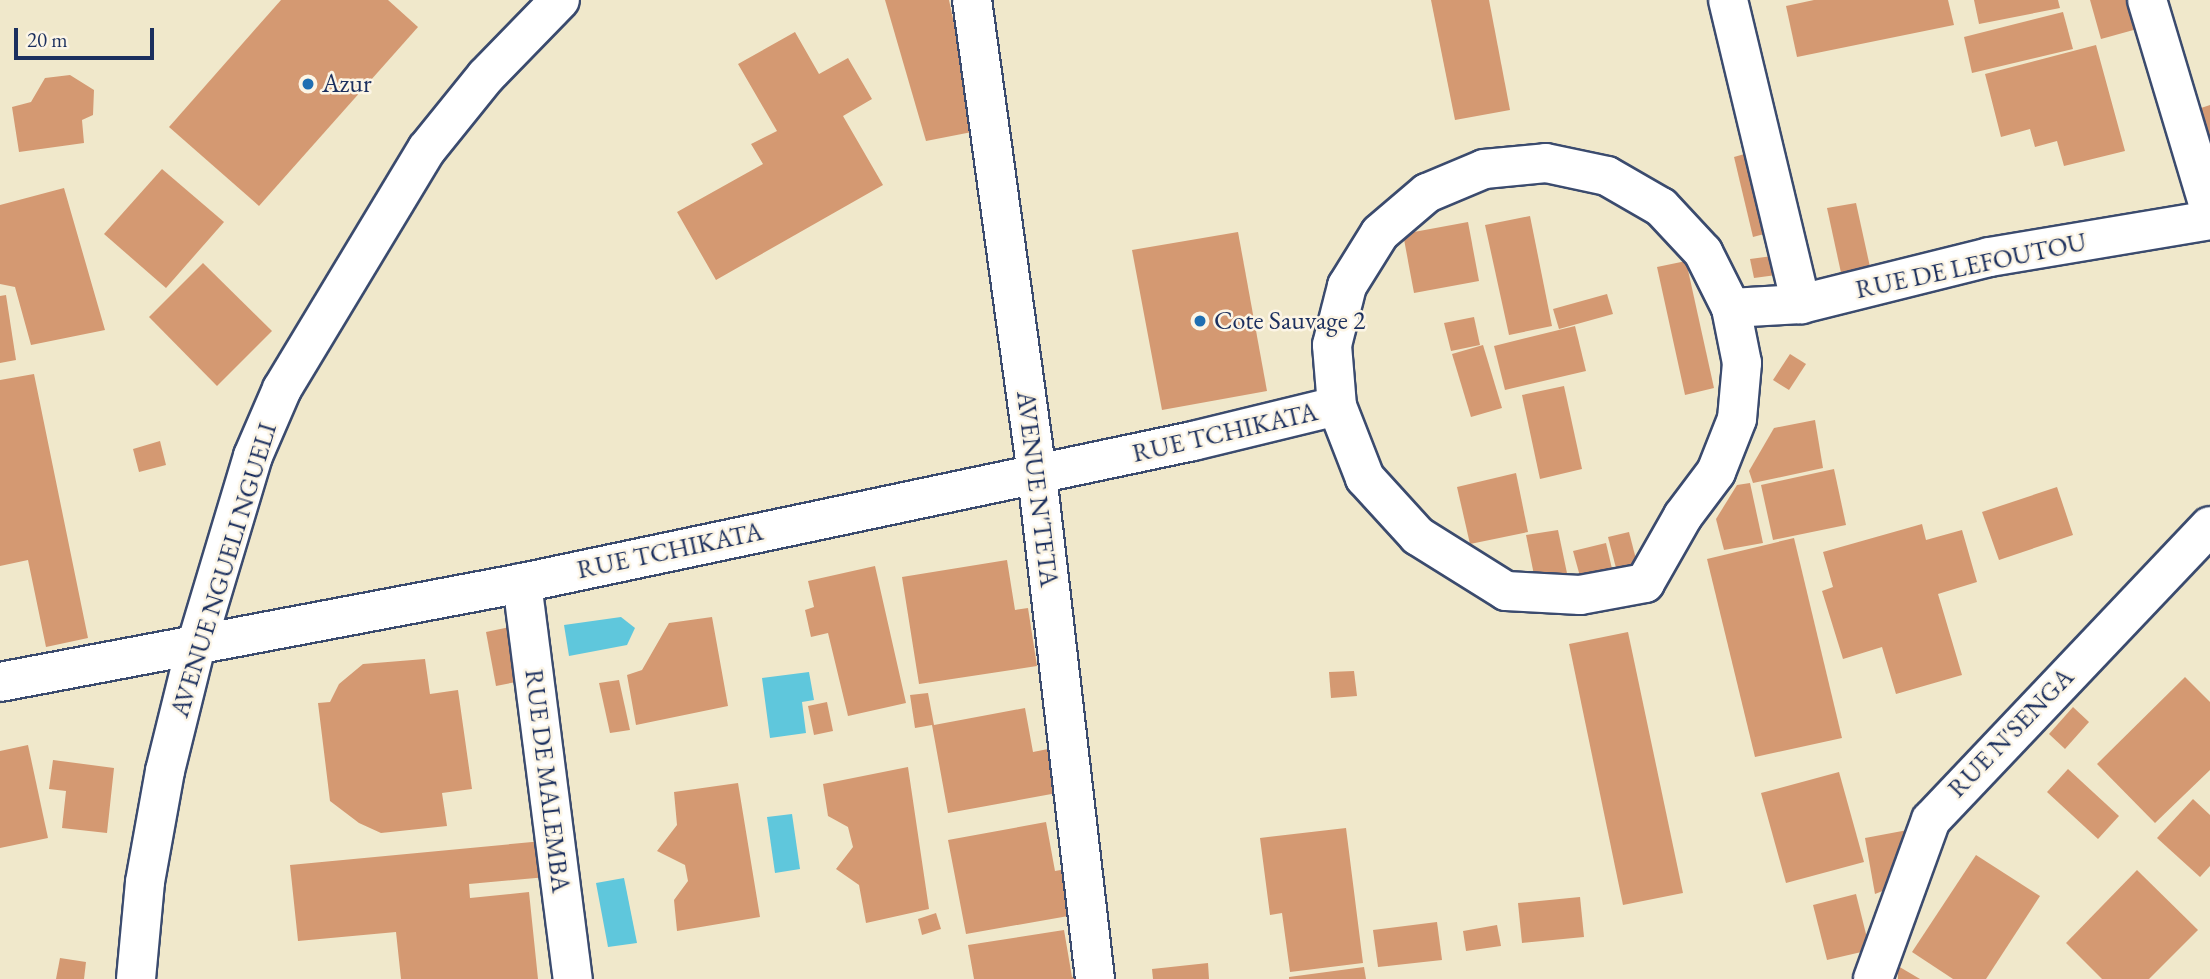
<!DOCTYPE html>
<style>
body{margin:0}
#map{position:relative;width:2210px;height:979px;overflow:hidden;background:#f0e8cb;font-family:"EB Garamond",serif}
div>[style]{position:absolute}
.water>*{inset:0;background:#5fc7dc}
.building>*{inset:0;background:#d49972}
.roads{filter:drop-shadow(2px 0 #3b4b6e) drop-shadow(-2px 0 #3b4b6e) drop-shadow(0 2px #3b4b6e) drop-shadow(0 -2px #3b4b6e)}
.minor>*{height:38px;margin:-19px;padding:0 19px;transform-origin:19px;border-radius:19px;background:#fff}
.tertiary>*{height:38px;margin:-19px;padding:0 19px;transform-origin:19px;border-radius:19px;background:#fff}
.dots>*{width:19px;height:19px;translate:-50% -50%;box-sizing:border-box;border:4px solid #fcf5e5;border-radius:50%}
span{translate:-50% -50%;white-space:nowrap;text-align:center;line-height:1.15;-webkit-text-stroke:5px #fcf5e5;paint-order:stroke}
.poi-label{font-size:26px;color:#1b2f5e}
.left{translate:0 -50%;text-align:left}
.street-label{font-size:26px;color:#1b2f5e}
.scale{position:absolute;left:14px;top:28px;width:140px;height:32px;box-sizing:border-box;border:4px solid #1b2f5e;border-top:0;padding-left:9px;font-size:21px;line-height:24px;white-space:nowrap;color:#1b2f5e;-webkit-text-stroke:5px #fcf5e5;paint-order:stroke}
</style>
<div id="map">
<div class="water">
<div style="clip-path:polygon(621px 617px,635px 628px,627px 645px,569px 656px,564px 625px)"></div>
<div style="clip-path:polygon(809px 672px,814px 700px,802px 702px,806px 733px,770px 738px,762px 678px)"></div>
<div style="clip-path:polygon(792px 814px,800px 869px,775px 873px,767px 817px)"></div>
<div style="clip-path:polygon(624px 878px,637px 943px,608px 947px,596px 883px)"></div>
</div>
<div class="building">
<div style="clip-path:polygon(281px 0,388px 0,418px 27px,259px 206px,169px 127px)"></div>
<div style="clip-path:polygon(885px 0,949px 0,977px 131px,926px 141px)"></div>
<div style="clip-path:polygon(1431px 0,1489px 0,1510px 110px,1455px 120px)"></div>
<div style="clip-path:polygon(1814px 0,1948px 0,1954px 25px,1797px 57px,1786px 6px)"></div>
<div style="clip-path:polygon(1974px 0,2058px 0,2060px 8px,1979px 24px)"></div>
<div style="clip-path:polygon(2090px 0,2140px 0,2148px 26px,2101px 39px)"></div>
<div style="clip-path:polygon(2063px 12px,2073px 49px,1972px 73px,1964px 37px)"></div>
<div style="clip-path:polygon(795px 32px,819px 74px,848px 58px,872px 99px,843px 116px,883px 185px,716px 280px,677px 212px,763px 164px,751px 144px,777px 131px,738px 64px)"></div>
<div style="clip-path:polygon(2096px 45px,2125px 151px,2064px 166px,2057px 141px,2035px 147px,2030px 129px,2001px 137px,1985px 74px)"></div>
<div style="clip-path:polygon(70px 75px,94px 90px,93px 115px,82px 120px,84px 143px,19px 152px,12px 107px,31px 102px,45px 78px)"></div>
<div style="clip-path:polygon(2210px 105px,2210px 155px,2195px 110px)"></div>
<div style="clip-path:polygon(1748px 153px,1768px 233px,1753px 237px,1734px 157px)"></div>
<div style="clip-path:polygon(162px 169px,224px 222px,166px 288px,104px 234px)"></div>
<div style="clip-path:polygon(64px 188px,105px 330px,31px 345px,15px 287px,0 284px,0 205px)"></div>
<div style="clip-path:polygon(1856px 203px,1872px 276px,1843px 282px,1827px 208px)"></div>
<div style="clip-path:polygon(1530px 216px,1552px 326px,1509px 335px,1485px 225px)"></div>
<div style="clip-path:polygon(1468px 222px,1479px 281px,1414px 293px,1403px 234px)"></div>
<div style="clip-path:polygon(1238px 232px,1267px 391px,1162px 410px,1132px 250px)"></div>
<div style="clip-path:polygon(1780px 255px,1783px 274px,1754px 278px,1750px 259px)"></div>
<div style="clip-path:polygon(1686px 261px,1714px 388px,1685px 395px,1657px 267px)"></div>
<div style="clip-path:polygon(203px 263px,272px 331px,217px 386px,149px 317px)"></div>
<div style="clip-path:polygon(1607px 294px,1613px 314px,1559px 329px,1553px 309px)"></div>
<div style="clip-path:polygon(6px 295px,16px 360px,0 363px,0 296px)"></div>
<div style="clip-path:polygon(1474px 317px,1480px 345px,1451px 351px,1444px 323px)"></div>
<div style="clip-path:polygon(1575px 326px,1586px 371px,1505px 390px,1494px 346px)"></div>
<div style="clip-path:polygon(1483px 345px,1502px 408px,1471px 417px,1452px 354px)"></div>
<div style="clip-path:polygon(1790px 354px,1806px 364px,1789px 390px,1773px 380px)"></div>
<div style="clip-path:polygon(34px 374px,88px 638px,46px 647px,28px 560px,0 566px,0 380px)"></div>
<div style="clip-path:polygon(1564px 386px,1582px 469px,1540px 479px,1522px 395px)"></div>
<div style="clip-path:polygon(1815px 420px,1823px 468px,1753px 483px,1749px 471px,1774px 428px)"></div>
<div style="clip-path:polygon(160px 441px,166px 465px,139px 472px,133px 449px)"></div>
<div style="clip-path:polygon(1834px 469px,1846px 525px,1773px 540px,1761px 485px)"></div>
<div style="clip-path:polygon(1516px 473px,1528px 532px,1470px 544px,1457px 487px)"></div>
<div style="clip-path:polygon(1750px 483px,1763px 543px,1724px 550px,1716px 519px,1737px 485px)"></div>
<div style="clip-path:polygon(2057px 487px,2073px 535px,1999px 560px,1982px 512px)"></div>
<div style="clip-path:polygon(1922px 524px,1926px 540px,1962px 530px,1977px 582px,1938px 594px,1962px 675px,1896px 694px,1882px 647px,1843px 659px,1822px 591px,1833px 587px,1823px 552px)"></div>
<div style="clip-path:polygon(1558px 530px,1568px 578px,1536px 585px,1526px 535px)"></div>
<div style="clip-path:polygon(1629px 532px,1637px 563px,1616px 568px,1608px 537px)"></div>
<div style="clip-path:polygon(1794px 538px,1842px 738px,1755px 757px,1707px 559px)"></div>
<div style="clip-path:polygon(1606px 543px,1613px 573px,1581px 580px,1573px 551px)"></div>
<div style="clip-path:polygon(1007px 560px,1015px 610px,1028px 608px,1037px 666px,919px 684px,902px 577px)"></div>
<div style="clip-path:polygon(875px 566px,906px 703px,848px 716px,828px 633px,811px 637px,805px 610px,814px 607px,808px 581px)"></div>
<div style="clip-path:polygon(712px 617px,728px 706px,636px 725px,627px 675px,642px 670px,669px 623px)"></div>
<div style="clip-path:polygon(510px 627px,521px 681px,496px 686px,486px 632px)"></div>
<div style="clip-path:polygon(1628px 632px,1683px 893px,1623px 905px,1569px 644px)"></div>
<div style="clip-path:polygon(425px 659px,430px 694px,458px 690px,472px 789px,442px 793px,447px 826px,381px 833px,359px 823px,330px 801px,318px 703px,330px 702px,339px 684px,363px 664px)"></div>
<div style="clip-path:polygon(1354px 671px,1357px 696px,1331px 698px,1329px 672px)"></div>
<div style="clip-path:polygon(2185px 677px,2210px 702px,2210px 770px,2155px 823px,2097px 764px)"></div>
<div style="clip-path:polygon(619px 680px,630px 730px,610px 733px,599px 683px)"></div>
<div style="clip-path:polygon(928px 693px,934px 725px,1025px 708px,1033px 752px,1048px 749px,1057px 793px,948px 813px,932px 725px,915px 728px,910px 695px)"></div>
<div style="clip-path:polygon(827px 702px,833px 731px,814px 735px,808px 706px)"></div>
<div style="clip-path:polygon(2073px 707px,2089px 722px,2065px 749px,2049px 734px)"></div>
<div style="clip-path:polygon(28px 745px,48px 838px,0 848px,0 751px)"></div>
<div style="clip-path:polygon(53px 760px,114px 768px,107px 833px,62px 828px,66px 791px,49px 789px)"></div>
<div style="clip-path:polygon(908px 767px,929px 909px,866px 923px,859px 885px,836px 869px,853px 847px,848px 827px,828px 816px,823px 784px)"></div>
<div style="clip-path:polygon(2068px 769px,2119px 816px,2098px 839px,2047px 792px)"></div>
<div style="clip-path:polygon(1839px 772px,1864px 862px,1786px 883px,1761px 793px)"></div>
<div style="clip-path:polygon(738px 783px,760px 917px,677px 931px,674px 900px,688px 881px,685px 865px,657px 851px,677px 825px,674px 792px)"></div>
<div style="clip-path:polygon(2193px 799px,2210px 815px,2210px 866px,2200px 877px,2157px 838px)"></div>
<div style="clip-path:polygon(1046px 822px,1055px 871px,1066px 869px,1074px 915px,966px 934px,948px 840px)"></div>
<div style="clip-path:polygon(1346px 828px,1363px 963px,1290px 972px,1282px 913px,1270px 915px,1260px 838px)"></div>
<div style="clip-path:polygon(1913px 829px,1893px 887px,1875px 894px,1865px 838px)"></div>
<div style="clip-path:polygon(543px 841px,547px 877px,469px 884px,470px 898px,529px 892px,538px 979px,401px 979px,396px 932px,298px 941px,290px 865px)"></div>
<div style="clip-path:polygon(1976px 855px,2040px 896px,1986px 979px,1953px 979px,1912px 952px)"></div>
<div style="clip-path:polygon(2137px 870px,2198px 930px,2149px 979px,2102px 979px,2066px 943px)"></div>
<div style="clip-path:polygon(1856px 894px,1870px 950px,1827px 960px,1813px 905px)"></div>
<div style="clip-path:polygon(1580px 897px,1584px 937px,1522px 943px,1518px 903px)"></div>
<div style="clip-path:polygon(936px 913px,941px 929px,922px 935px,918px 919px)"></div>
<div style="clip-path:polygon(1437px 922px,1442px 960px,1378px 967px,1373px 930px)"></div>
<div style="clip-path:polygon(1497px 925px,1501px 946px,1466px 951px,1463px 931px)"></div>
<div style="clip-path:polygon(1064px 930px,1072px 977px,1086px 975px,1086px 979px,974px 979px,968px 945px)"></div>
<div style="clip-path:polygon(60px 958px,86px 962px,84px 979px,56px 979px)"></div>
<div style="clip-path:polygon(1208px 963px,1209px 979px,1153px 979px,1152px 969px)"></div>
<div style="clip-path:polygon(1898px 966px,1920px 979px,1898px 979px)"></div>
<div style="clip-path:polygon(1364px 967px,1366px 979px,1289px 979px,1289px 977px)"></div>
</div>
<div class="roads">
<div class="minor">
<div style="left:972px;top:0;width:479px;rotate:82.2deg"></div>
<div style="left:1037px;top:475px;width:507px;rotate:83.44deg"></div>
<div style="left:1728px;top:0;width:313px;rotate:76.5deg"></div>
<div style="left:2147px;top:0;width:219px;rotate:73.3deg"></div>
<div style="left:1546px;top:163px;width:62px;rotate:12deg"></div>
<div style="left:1607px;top:176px;width:62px;rotate:29.9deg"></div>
<div style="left:1661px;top:207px;width:62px;rotate:47deg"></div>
<div style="left:1703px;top:252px;width:63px;rotate:63.4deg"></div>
<div style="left:1731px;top:308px;width:56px;rotate:78.7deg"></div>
<div style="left:1742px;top:363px;width:56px;rotate:95.1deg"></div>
<div style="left:1737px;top:419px;width:57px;rotate:111.6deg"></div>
<div style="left:1716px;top:472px;width:55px;rotate:126.9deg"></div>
<div style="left:1683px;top:516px;width:77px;rotate:119.6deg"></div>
<div style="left:1645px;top:583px;width:66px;rotate:169.5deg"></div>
<div style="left:1580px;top:595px;width:74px;rotate:-176.9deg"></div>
<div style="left:1506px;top:591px;width:104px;rotate:-148deg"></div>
<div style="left:1418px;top:536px;width:79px;rotate:-132.4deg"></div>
<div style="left:1365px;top:478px;width:77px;rotate:-111.3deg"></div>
<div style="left:1337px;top:406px;width:61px;rotate:-94.7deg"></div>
<div style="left:1332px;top:345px;width:61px;rotate:-75.7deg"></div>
<div style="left:1347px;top:286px;width:62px;rotate:-58.1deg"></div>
<div style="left:1380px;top:233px;width:62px;rotate:-40.4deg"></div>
<div style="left:1427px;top:193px;width:62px;rotate:-22.8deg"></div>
<div style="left:1484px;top:169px;width:62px;rotate:-5.5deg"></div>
<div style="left:1731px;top:308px;width:70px;rotate:-3.3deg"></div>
<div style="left:1801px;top:304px;width:194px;rotate:-14deg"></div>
<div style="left:1989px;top:257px;width:224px;rotate:-9.5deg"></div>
<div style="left:522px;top:583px;width:399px;rotate:82.7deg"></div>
<div style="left:0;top:682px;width:531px;rotate:-10.74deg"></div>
<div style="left:522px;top:583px;width:686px;rotate:-11.95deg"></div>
<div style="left:1193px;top:441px;width:148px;rotate:-13.7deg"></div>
<div style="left:1873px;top:979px;width:169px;rotate:-70deg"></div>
<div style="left:1931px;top:820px;width:405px;rotate:-46.5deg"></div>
</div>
<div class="tertiary">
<div style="left:136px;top:979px;width:97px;rotate:-84.7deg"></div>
<div style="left:145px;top:882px;width:113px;rotate:-79.8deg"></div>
<div style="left:165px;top:771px;width:129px;rotate:-76.1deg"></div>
<div style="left:196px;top:646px;width:198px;rotate:-73.3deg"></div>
<div style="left:253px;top:456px;width:73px;rotate:-66.6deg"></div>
<div style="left:282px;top:389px;width:280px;rotate:-58.9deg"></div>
<div style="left:427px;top:149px;width:94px;rotate:-51.1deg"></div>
<div style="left:486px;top:76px;width:106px;rotate:-45.8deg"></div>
</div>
</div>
<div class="dots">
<div style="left:308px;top:84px;background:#1f6fb2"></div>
<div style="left:1200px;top:321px;background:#1f6fb2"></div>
</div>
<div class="poi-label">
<span class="left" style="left:322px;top:84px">Azur</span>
<span class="left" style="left:1214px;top:321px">Cote Sauvage 2</span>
</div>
<div class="street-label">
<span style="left:1971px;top:266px;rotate:-12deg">RUE DE LEFOUTOU</span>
<span style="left:1225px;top:433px;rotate:-13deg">RUE TCHIKATA</span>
<span style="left:1037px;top:489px;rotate:83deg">AVENUE N'TETA</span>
<span style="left:670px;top:551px;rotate:-12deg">RUE TCHIKATA</span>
<span style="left:224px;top:570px;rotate:-73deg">AVENUE NGUELI NGUELI</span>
<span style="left:2011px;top:733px;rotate:-46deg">RUE N'SENGA</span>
<span style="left:547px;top:781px;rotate:83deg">RUE DE MALEMBA</span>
</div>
<div class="scale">20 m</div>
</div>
